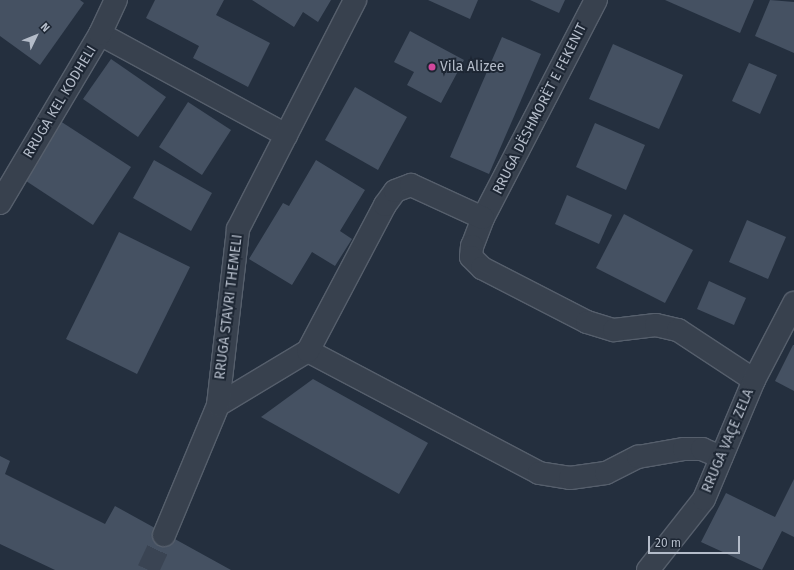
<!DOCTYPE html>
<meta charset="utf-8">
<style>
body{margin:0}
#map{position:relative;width:794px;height:570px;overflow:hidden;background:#242f3e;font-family:"Fira Sans",sans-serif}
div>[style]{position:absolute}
.building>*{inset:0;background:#455162}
.minor-tunnel>*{height:22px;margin-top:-11px;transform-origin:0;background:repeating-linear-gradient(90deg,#3a4453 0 22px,transparent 0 33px)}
.roads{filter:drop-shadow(1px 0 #565f6c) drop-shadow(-1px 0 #565f6c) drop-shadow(0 1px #565f6c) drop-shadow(0 -1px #565f6c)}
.minor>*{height:22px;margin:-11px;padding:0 11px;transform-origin:11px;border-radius:11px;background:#38414e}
.dots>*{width:11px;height:11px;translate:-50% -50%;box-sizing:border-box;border:2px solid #1d2633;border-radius:50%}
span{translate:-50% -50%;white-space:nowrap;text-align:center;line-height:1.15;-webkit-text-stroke:4px #1d2633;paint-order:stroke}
.poi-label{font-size:14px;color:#b4bcc9}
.left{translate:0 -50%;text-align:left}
.street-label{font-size:14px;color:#b4bcc9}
.north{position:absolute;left:16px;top:16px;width:40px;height:40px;-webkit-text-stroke:3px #1d2633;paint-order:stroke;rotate:47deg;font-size:11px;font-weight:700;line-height:16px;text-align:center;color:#b4bcc9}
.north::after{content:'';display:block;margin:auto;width:14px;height:18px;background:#b4bcc9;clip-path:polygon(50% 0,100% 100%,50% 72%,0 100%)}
.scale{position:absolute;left:648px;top:536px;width:92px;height:18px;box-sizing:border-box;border:2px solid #b4bcc9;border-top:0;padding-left:5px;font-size:12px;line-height:14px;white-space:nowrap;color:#b4bcc9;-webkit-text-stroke:3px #1d2633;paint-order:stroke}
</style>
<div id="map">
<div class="building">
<div style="clip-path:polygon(0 0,80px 0,84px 3px,40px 65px,0 36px)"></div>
<div style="clip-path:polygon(155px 0,224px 0,216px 15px,270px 43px,248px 87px,193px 58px,199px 46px,146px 18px)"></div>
<div style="clip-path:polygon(252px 0,331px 0,318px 22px,303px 12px,294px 27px)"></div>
<div style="clip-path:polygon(428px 0,478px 0,470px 19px)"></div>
<div style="clip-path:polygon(530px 0,565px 0,559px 13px)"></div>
<div style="clip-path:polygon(665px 0,754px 0,740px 33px)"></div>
<div style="clip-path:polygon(770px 0,794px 2px,794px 53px,755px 36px)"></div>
<div style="clip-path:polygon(410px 31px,464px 60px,441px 103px,407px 85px,414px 72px,394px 62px)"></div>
<div style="clip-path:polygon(502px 37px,541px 54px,489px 174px,450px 157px)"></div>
<div style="clip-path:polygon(613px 44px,683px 75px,659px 129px,589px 99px)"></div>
<div style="clip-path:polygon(111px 59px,166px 97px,138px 137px,83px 99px)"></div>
<div style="clip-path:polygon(749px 63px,777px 75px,760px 114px,732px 101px)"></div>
<div style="clip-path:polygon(355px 87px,407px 117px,378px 170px,325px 140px)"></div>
<div style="clip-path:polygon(188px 102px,231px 130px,202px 175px,159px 147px)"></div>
<div style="clip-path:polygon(57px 119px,131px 167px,93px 225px,20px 177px)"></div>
<div style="clip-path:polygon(595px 123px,645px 145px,626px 190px,576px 167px)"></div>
<div style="clip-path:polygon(154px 160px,212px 193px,191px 231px,133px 198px)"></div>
<div style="clip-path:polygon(316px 160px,365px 190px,340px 231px,352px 239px,335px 266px,312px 252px,292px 285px,249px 259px,283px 203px,289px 206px)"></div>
<div style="clip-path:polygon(567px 195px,612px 215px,599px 244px,555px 224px)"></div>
<div style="clip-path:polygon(624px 214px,693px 250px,665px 303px,596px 268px)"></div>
<div style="clip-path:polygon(747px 220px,786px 237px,768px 279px,729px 262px)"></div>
<div style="clip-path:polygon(119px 232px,190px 267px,137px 374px,66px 339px)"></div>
<div style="clip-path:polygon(709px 281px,746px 298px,734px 325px,697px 309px)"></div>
<div style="clip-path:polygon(793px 345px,794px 345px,794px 391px,775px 381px)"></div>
<div style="clip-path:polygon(313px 379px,428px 443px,399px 494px,261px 417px)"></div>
<div style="clip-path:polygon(0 456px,10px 461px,5px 474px,105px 524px,115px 506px,231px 570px,55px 570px,0 544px)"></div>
<div style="clip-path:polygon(794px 479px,794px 537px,782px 531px,762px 570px,701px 542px,726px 493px,775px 517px)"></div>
</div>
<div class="minor-tunnel">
<div style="left:148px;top:570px;width:38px;rotate:-65deg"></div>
</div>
<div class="roads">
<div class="minor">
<div style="left:596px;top:0;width:246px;rotate:117.4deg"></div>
<div style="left:483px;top:218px;width:30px;rotate:111deg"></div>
<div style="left:472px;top:246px;width:11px;rotate:95deg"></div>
<div style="left:471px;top:257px;width:16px;rotate:45deg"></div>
<div style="left:482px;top:268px;width:118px;rotate:27.2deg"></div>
<div style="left:587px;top:322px;width:28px;rotate:17deg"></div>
<div style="left:614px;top:330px;width:42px;rotate:-6.8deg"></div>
<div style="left:656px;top:325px;width:23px;rotate:13deg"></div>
<div style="left:678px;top:330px;width:91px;rotate:33.3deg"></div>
<div style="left:100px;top:34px;width:212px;rotate:28.5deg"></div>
<div style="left:0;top:203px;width:196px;rotate:-59.4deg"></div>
<div style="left:100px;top:34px;width:38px;rotate:-65deg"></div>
<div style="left:308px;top:351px;width:261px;rotate:27.8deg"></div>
<div style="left:539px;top:473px;width:31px;rotate:9deg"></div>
<div style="left:570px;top:478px;width:36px;rotate:-8deg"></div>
<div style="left:606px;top:473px;width:36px;rotate:-27deg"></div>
<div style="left:638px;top:457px;width:47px;rotate:-9.9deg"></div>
<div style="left:684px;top:449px;width:18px"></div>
<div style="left:702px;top:449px;width:21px;rotate:23deg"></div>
<div style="left:218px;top:405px;width:105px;rotate:-31deg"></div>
<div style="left:308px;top:351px;width:165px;rotate:-62.2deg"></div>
<div style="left:385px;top:205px;width:17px;rotate:-54deg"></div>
<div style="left:395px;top:191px;width:17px;rotate:-21deg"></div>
<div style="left:411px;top:185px;width:79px;rotate:24.6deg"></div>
<div style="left:164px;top:535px;width:141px;rotate:-67.4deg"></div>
<div style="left:218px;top:405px;width:177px;rotate:-83.5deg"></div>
<div style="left:238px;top:229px;width:257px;rotate:-62.9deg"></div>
<div style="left:648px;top:570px;width:90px;rotate:-51.7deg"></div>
<div style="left:704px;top:499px;width:129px;rotate:-67.2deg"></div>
<div style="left:754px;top:380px;width:87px;rotate:-62.5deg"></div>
</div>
</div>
<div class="dots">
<div style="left:432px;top:67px;background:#d1479c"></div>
</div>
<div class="poi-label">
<span class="left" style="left:440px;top:67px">Vila Alizee</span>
</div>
<div class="street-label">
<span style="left:60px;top:102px;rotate:-59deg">RRUGA KEL KODHELI</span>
<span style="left:540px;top:109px;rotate:-63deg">RRUGA DËSHMORËT E FEKENIT</span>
<span style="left:229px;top:307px;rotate:-83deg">RRUGA STAVRI THEMELI</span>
<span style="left:728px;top:441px;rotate:-67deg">RRUGA VAÇE ZELA</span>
</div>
<div class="north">N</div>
<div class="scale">20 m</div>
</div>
